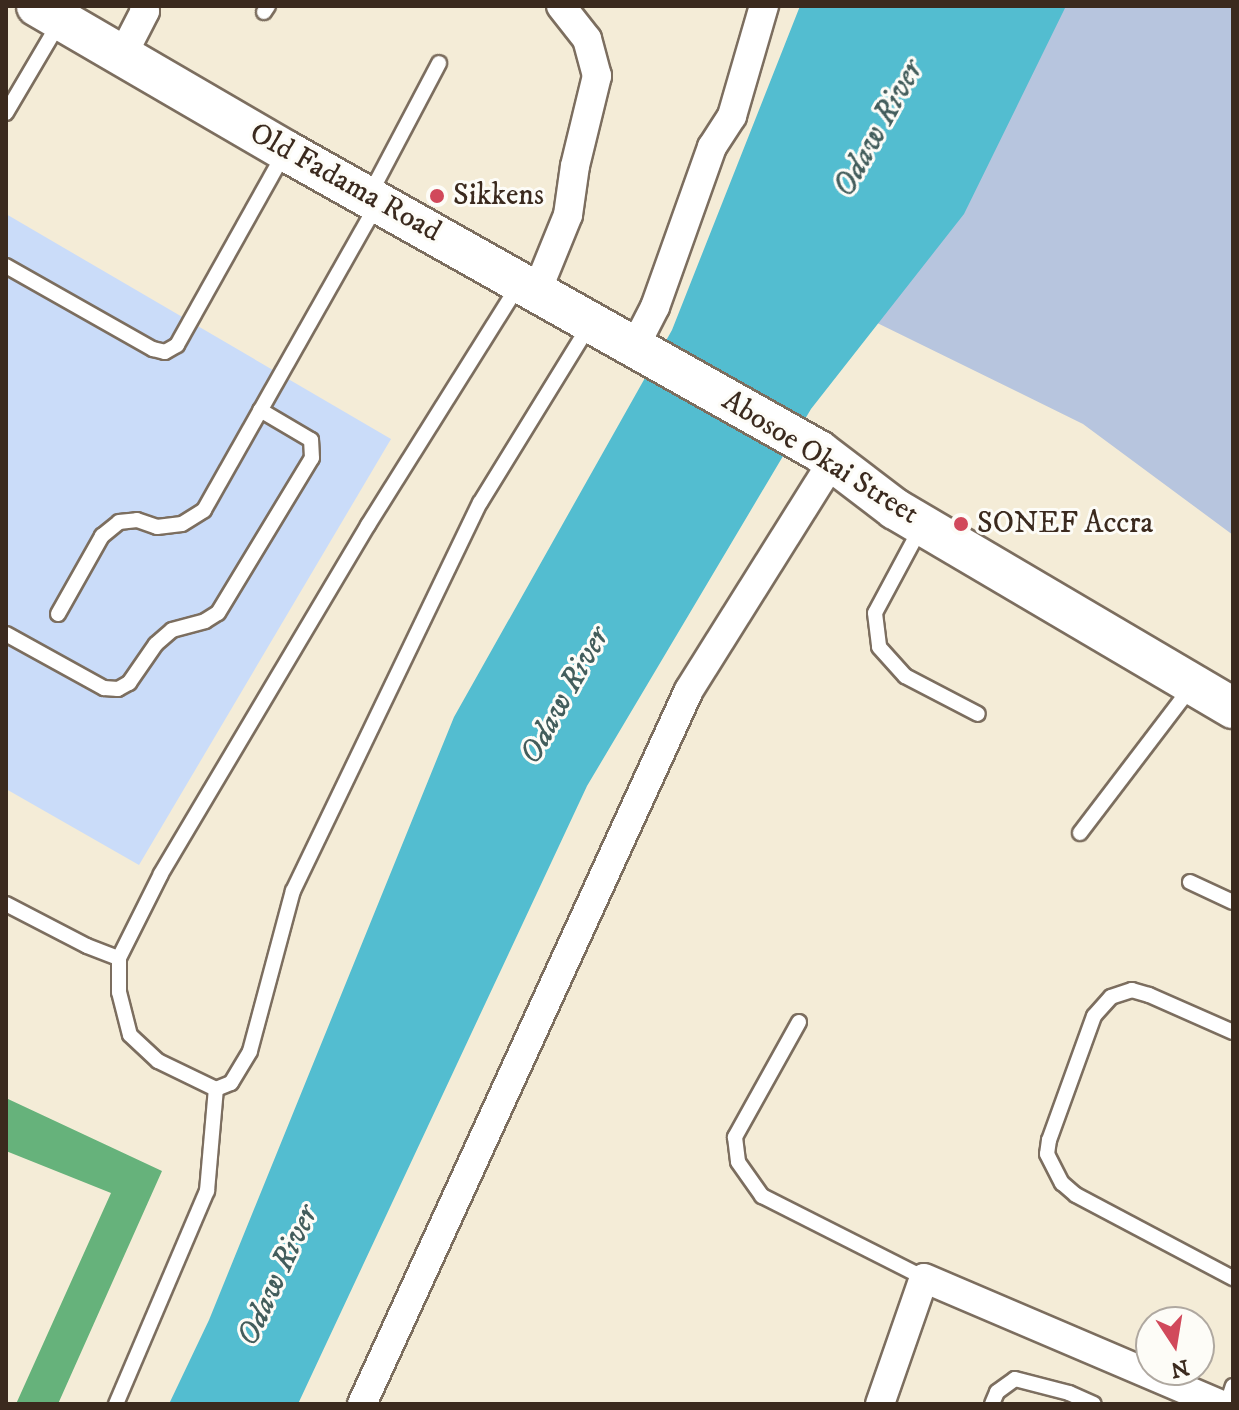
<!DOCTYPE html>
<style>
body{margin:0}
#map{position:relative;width:1239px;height:1410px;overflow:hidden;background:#f4ecd7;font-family:"IM FELL DW Pica",serif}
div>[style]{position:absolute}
.built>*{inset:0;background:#cadcf9}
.industrial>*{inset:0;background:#b7c5de}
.forest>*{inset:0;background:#66b27b}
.water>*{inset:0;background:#53bdd0}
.roads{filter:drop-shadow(2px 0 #7c6e5f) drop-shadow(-2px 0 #7c6e5f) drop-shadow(0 2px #7c6e5f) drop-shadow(0 -2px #7c6e5f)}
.lane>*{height:14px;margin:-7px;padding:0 7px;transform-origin:7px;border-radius:7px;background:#fff}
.street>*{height:28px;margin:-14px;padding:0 14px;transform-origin:14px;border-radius:14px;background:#fff}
.secondary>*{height:40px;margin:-20px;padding:0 20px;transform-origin:20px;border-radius:20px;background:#fff}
.dots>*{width:22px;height:22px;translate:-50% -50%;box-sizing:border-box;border:4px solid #fdfcf7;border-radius:50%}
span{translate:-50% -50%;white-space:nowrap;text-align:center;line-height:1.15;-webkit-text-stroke:6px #fdfcf7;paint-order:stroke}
.street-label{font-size:30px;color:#3b2a1e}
.poi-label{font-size:30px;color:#3b2a1e}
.left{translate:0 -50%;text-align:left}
.water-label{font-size:32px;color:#435d5c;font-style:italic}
.frame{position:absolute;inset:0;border:8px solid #3b2a1e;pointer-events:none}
.north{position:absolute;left:1135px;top:1306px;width:80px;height:80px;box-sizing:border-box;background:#fdfcf7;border:2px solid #afa8a0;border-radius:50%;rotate:168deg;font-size:22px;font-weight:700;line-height:32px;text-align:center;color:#3b2a1e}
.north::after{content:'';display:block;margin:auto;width:28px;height:36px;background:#d1495b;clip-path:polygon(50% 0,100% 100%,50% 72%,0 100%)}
</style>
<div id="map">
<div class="built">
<div style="clip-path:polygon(6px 214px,391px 439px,139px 865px,6px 789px)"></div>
</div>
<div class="industrial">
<div style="clip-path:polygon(923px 6px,1233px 6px,1233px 535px,1083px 424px,865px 317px)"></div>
</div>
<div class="forest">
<div style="clip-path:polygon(8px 1099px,162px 1171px,58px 1404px,16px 1404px,111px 1193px,6px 1151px)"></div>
</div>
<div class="water">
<div style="clip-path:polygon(800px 6px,1066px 6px,964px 214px,811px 409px,587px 786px,298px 1404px,169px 1404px,209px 1320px,454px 717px,672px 330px)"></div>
</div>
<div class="roads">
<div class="lane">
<div style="left:264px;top:12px;width:7px;rotate:-56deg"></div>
<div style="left:6px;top:113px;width:104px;rotate:-59.5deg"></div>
<div style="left:370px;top:194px;width:148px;rotate:-62.2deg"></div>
<div style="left:6px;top:266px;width:169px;rotate:29.5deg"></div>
<div style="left:153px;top:349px;width:12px;rotate:14deg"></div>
<div style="left:165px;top:352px;width:14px;rotate:-30deg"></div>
<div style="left:177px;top:345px;width:221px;rotate:-60.8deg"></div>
<div style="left:518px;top:286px;width:282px;rotate:122.1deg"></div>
<div style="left:368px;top:525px;width:406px;rotate:120.7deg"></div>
<div style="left:161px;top:874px;width:94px;rotate:116.6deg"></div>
<div style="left:119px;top:958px;width:34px;rotate:90deg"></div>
<div style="left:119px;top:992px;width:44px;rotate:75.7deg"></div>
<div style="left:130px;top:1035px;width:38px;rotate:43deg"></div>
<div style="left:158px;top:1061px;width:64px;rotate:25.8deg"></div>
<div style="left:216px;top:1089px;width:16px;rotate:-22deg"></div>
<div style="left:231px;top:1083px;width:37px;rotate:-59deg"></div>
<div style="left:250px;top:1051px;width:166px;rotate:-75deg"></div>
<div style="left:293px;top:891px;width:431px;rotate:-64.3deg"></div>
<div style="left:480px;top:503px;width:210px;rotate:-58.4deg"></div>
<div style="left:920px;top:529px;width:95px;rotate:118.2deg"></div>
<div style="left:875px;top:613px;width:34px;rotate:83deg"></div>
<div style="left:879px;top:647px;width:39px;rotate:48deg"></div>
<div style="left:905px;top:676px;width:82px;rotate:27.5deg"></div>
<div style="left:58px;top:614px;width:90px;rotate:-60.6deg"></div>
<div style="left:102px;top:536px;width:22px;rotate:-39deg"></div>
<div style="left:119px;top:522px;width:18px;rotate:-6deg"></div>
<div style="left:137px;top:520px;width:21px;rotate:19deg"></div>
<div style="left:157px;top:527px;width:25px;rotate:-7deg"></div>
<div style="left:182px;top:524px;width:26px;rotate:-32deg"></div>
<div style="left:204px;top:510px;width:349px;rotate:-60.5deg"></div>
<div style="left:6px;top:634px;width:112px;rotate:28.9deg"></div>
<div style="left:104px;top:688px;width:14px;rotate:4deg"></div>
<div style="left:118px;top:689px;width:13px;rotate:-29deg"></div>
<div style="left:129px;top:683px;width:47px;rotate:-55.3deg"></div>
<div style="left:156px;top:644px;width:21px;rotate:-41deg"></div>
<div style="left:172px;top:630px;width:34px;rotate:-15deg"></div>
<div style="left:205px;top:621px;width:15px;rotate:-32deg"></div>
<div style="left:218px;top:613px;width:181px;rotate:-58.8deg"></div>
<div style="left:312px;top:458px;width:18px;rotate:-93deg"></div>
<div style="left:311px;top:440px;width:59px;rotate:-149.5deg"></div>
<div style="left:1080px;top:833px;width:185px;rotate:-52.7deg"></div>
<div style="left:1190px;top:882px;width:47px;rotate:24.9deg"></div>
<div style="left:6px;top:904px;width:91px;rotate:27.4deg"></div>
<div style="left:87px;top:946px;width:34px;rotate:21deg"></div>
<div style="left:799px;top:1022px;width:132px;rotate:119.1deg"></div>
<div style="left:735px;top:1137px;width:25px;rotate:83deg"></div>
<div style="left:738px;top:1162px;width:42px;rotate:54.8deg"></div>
<div style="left:762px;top:1196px;width:182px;rotate:26.8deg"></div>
<div style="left:1233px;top:1032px;width:92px;rotate:-156.2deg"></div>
<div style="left:1149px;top:995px;width:18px;rotate:-164deg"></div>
<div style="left:1132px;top:990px;width:22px;rotate:162deg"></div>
<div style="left:1111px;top:997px;width:25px;rotate:132deg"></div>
<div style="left:1094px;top:1016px;width:132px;rotate:109.9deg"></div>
<div style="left:1049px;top:1140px;width:14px;rotate:98deg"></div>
<div style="left:1047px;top:1154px;width:33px;rotate:63deg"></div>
<div style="left:1062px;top:1183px;width:18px;rotate:41deg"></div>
<div style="left:1076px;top:1195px;width:178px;rotate:27.9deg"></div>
<div style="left:116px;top:1404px;width:232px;rotate:-66.9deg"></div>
<div style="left:207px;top:1191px;width:102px;rotate:-85deg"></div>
<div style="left:992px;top:1404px;width:13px;rotate:-67deg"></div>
<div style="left:997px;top:1392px;width:22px;rotate:-36deg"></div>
<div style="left:1015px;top:1379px;width:56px;rotate:14.5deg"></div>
<div style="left:1069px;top:1393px;width:27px;rotate:24deg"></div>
<div style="left:1227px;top:1404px;width:19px;rotate:-72deg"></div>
</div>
<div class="street">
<div style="left:123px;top:54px;width:48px;rotate:-62.9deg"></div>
<div style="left:145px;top:11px;width:5px;rotate:-101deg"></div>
<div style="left:537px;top:291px;width:82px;rotate:-67.8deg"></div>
<div style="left:568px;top:215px;width:49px;rotate:-81.9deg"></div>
<div style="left:575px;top:166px;width:93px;rotate:-76.3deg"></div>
<div style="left:597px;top:76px;width:38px;rotate:-105deg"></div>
<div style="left:587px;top:39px;width:42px;rotate:-128.2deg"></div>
<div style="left:635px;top:346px;width:44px;rotate:-62.9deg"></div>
<div style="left:655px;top:307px;width:170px;rotate:-70.4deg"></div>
<div style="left:712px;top:147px;width:37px;rotate:-57deg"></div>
<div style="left:732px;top:116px;width:115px;rotate:-73.8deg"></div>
<div style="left:362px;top:1404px;width:785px;rotate:-65.39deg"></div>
<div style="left:689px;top:690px;width:271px;rotate:-57.9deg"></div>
<div style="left:880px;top:1404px;width:133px;rotate:-70.8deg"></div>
<div style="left:924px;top:1278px;width:322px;rotate:23.1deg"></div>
</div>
<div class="secondary">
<div style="left:37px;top:6px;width:288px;rotate:30.2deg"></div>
<div style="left:286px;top:151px;width:612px;rotate:29.37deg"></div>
<div style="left:819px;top:451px;width:96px;rotate:37.3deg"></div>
<div style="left:895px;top:509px;width:392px;rotate:30.5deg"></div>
</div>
</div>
<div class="dots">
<div style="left:437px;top:196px;background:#d1495b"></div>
<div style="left:961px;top:524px;background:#d1495b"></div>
</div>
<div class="street-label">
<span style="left:345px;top:183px;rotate:29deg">Old Fadama Road</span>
<span style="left:820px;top:458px;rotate:32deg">Abosoe Okai Street</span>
</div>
<div class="poi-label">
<span class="left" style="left:453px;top:196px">Sikkens</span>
<span class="left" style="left:977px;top:524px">SONEF Accra</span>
</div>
<div class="water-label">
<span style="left:879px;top:129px;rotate:-61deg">Odaw River</span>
<span style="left:565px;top:696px;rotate:-61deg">Odaw River</span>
<span style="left:278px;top:1276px;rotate:-65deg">Odaw River</span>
</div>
<div class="frame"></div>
<div class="north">N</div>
</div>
